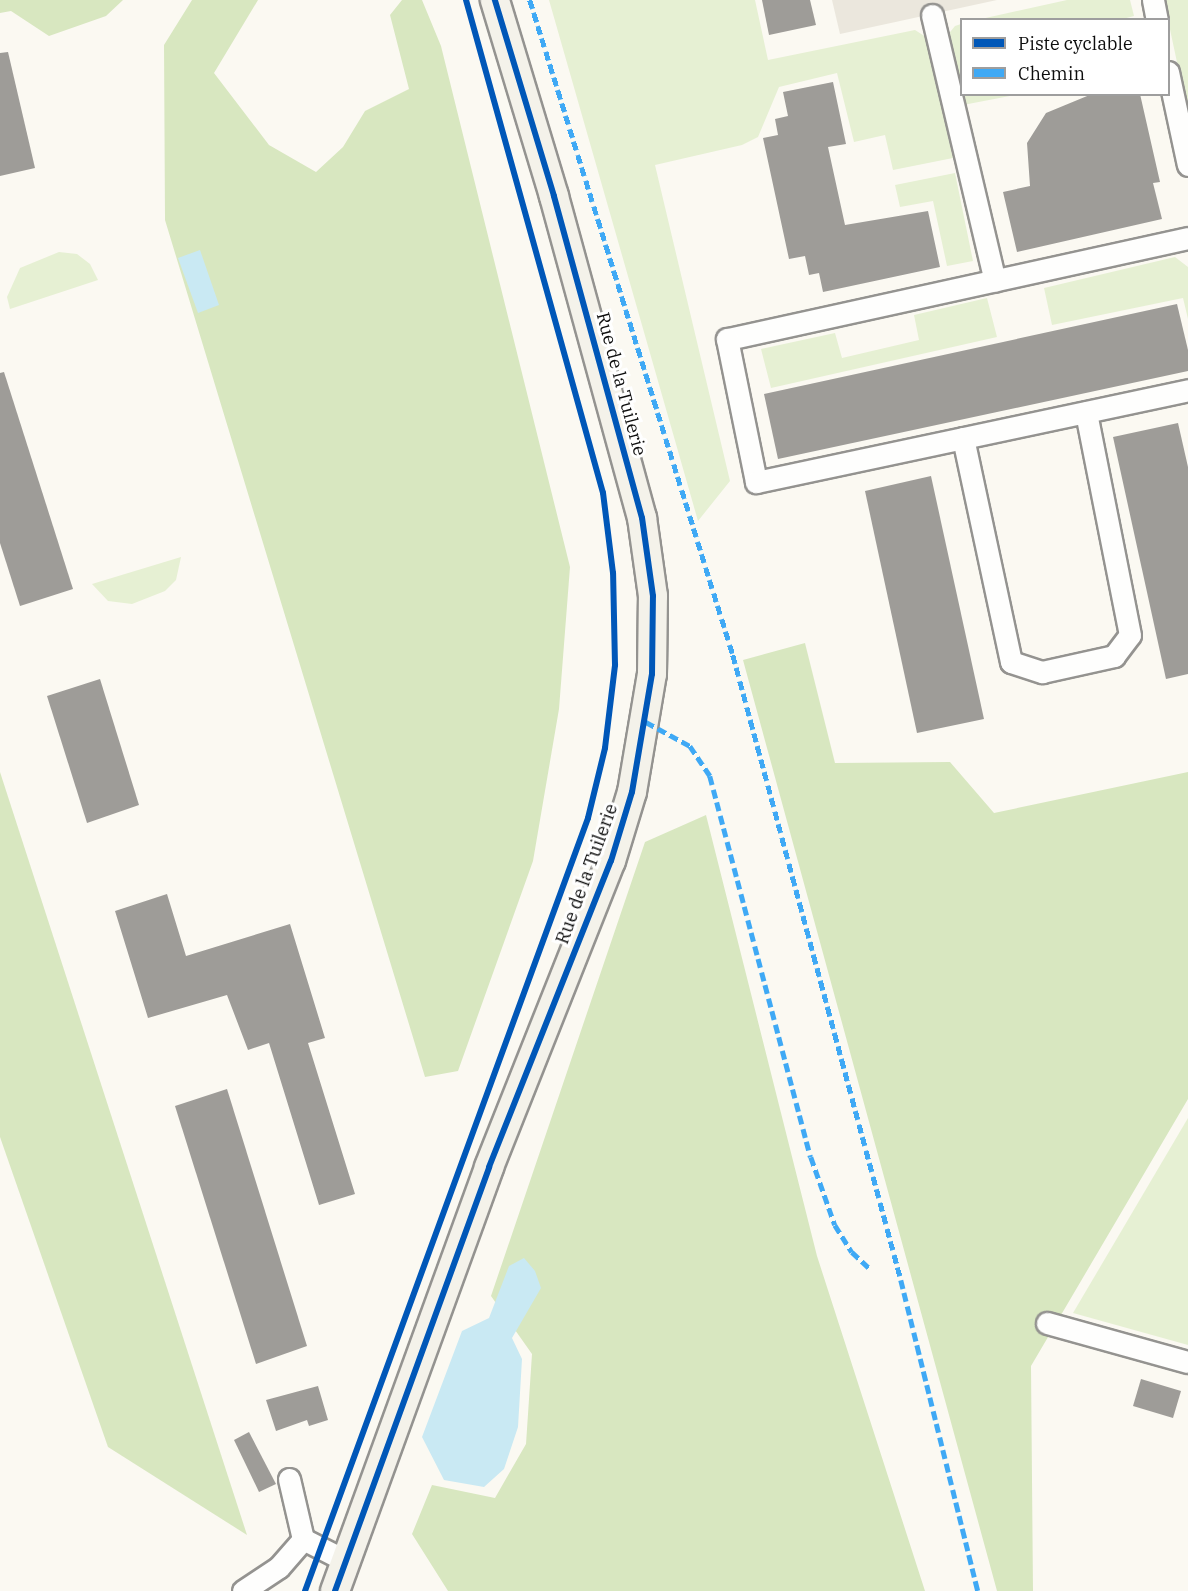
<!DOCTYPE html>
<style>
body{margin:0}
#map{position:relative;width:1188px;height:1591px;overflow:hidden;background:#fbf9f2;font-family:"IBM Plex Serif",serif}
div>[style]{position:absolute}
.green>*{inset:0;background:#e6f0d3}
.forest>*{inset:0;background:#d8e7c0}
.plaza>*{inset:0;background:#ebe7dd}
.water>*{inset:0;background:#c9e9f3}
.building>*{inset:0;background:#9e9c98}
.roads{filter:drop-shadow(2px 0 #949390) drop-shadow(-2px 0 #949390) drop-shadow(0 2px #949390) drop-shadow(0 -2px #949390)}
.street>*{height:21px;margin:-10.5px;padding:0 10.5px;transform-origin:10.5px;border-radius:10.5px;background:#fefefd}
.secondary>*{height:28px;margin:-14px;padding:0 14px;transform-origin:14px;border-radius:14px;background:#f4f2ea}
.quiet>*{height:4.5px;margin-top:-2.25px;transform-origin:0;background:repeating-linear-gradient(90deg,#3fa9f5 0 9px,transparent 0 13.5px)}
.cycleway>*{height:6px;margin:-3px;padding:0 3px;transform-origin:3px;border-radius:3px;background:#0057b8}
span{translate:-50% -50%;white-space:nowrap;text-align:center;line-height:1.15;-webkit-text-stroke:6px #fff;paint-order:stroke}
.street-label{font-size:18px;color:#0d0d0d}
.legend{position:absolute;left:960px;top:18px;width:210px;height:78px;box-sizing:border-box;background:#fff;border:2px solid #9e9e9e;margin:0;padding:8px 10px;list-style:none;font-size:18px;color:#0d0d0d}
.legend li{display:flex;align-items:center;gap:12px;height:30px}
.legend b{width:30px;border:2px solid #9e9e9e}
</style>
<div id="map">
<div class="green">
<div style="clip-path:polygon(549px 0,755px 0,768px 60px,915px 30px,926px 37px,953px 158px,893px 170px,885px 135px,854px 142px,837px 73px,779px 87px,758px 137px,742px 145px,655px 165px,730px 481px,698px 521px)"></div>
<div style="clip-path:polygon(1067px 0,1130px 0,1134px 16px,1119px 20px,981px 19px)"></div>
<div style="clip-path:polygon(1163px 0,1188px 0,1188px 114px,1168px 20px)"></div>
<div style="clip-path:polygon(961px 24px,962px 94px,1015px 95px,963px 105px,946px 37px,955px 26px)"></div>
<div style="clip-path:polygon(955px 173px,973px 261px,947px 266px,933px 201px,900px 207px,895px 185px)"></div>
<div style="clip-path:polygon(59px 252px,77px 254px,90px 264px,98px 280px,10px 309px,7px 297px,20px 268px)"></div>
<div style="clip-path:polygon(1175px 257px,1188px 267px,1188px 319px,1183px 298px,1052px 325px,1044px 288px)"></div>
<div style="clip-path:polygon(987px 298px,997px 337px,771px 388px,761px 349px,835px 333px,842px 358px,919px 340px,914px 315px)"></div>
<div style="clip-path:polygon(181px 557px,176px 580px,165px 591px,132px 604px,108px 601px,92px 584px)"></div>
<div style="clip-path:polygon(1188px 1118px,1188px 1345px,1073px 1313px)"></div>
</div>
<div class="forest">
<div style="clip-path:polygon(0 0,123px 0,106px 16px,49px 36px,11px 11px,0 13px)"></div>
<div style="clip-path:polygon(192px 0,258px 0,214px 73px,269px 145px,316px 172px,343px 147px,365px 111px,409px 89px,390px 15px,402px 0,422px 0,441px 46px,570px 567px,559px 709px,533px 861px,458px 1071px,425px 1077px,165px 220px,164px 45px)"></div>
<div style="clip-path:polygon(805px 643px,835px 763px,950px 762px,994px 813px,1188px 772px,1188px 1099px,1031px 1366px,1033px 1591px,997px 1591px,743px 660px)"></div>
<div style="clip-path:polygon(0 772px,247px 1535px,108px 1447px,0 1137px)"></div>
<div style="clip-path:polygon(706px 815px,817px 1256px,925px 1591px,448px 1591px,412px 1534px,432px 1485px,495px 1498px,526px 1444px,532px 1354px,491px 1296px,645px 842px)"></div>
</div>
<div class="plaza">
<div style="clip-path:polygon(832px 0,997px 0,840px 34px)"></div>
</div>
<div class="water">
<div style="clip-path:polygon(200px 250px,219px 305px,198px 313px,178px 258px)"></div>
<div style="clip-path:polygon(524px 1258px,535px 1271px,541px 1288px,512px 1338px,522px 1359px,518px 1427px,504px 1469px,484px 1487px,444px 1480px,422px 1437px,462px 1331px,489px 1318px,509px 1266px)"></div>
</div>
<div class="building">
<div style="clip-path:polygon(762px 0,810px 0,816px 25px,769px 35px)"></div>
<div style="clip-path:polygon(8px 52px,35px 168px,0 176px,0 53px)"></div>
<div style="clip-path:polygon(833px 82px,846px 144px,828px 147px,845px 225px,928px 211px,940px 267px,823px 292px,819px 273px,809px 275px,805px 256px,789px 259px,763px 138px,778px 135px,775px 119px,788px 116px,783px 92px)"></div>
<div style="clip-path:polygon(1092px 94px,1140px 94px,1160px 182px,1153px 183px,1162px 219px,1017px 252px,1003px 192px,1030px 186px,1027px 143px,1046px 113px)"></div>
<div style="clip-path:polygon(1177px 304px,1188px 350px,1188px 371px,778px 459px,764px 394px)"></div>
<div style="clip-path:polygon(4px 372px,73px 589px,20px 606px,0 543px,0 373px)"></div>
<div style="clip-path:polygon(1178px 423px,1188px 467px,1188px 674px,1166px 679px,1113px 437px)"></div>
<div style="clip-path:polygon(931px 476px,984px 719px,917px 733px,865px 491px)"></div>
<div style="clip-path:polygon(100px 679px,139px 805px,87px 823px,47px 696px)"></div>
<div style="clip-path:polygon(167px 894px,186px 956px,290px 924px,325px 1038px,308px 1043px,355px 1194px,319px 1205px,269px 1043px,248px 1050px,227px 995px,148px 1018px,115px 911px)"></div>
<div style="clip-path:polygon(227px 1089px,307px 1346px,256px 1364px,175px 1106px)"></div>
<div style="clip-path:polygon(1141px 1379px,1181px 1391px,1173px 1418px,1133px 1406px)"></div>
<div style="clip-path:polygon(318px 1386px,328px 1420px,309px 1426px,307px 1420px,276px 1431px,266px 1400px)"></div>
<div style="clip-path:polygon(249px 1432px,276px 1484px,259px 1492px,234px 1440px)"></div>
</div>
<div class="roads">
<div class="street">
<div style="left:1153px;top:0;width:20px;rotate:79deg"></div>
<div style="left:932px;top:15px;width:273px;rotate:76.7deg"></div>
<div style="left:1168px;top:72px;width:95px;rotate:77.9deg"></div>
<div style="left:1188px;top:238px;width:472px;rotate:167.6deg"></div>
<div style="left:727px;top:339px;width:146px;rotate:78.5deg"></div>
<div style="left:756px;top:482px;width:442px;rotate:-12deg"></div>
<div style="left:963px;top:438px;width:229px;rotate:77.9deg"></div>
<div style="left:1011px;top:662px;width:33px;rotate:18deg"></div>
<div style="left:1042px;top:672px;width:74px;rotate:-12.5deg"></div>
<div style="left:1114px;top:656px;width:26px;rotate:-53deg"></div>
<div style="left:1130px;top:635px;width:227px;rotate:-101.2deg"></div>
<div style="left:1047px;top:1323px;width:146px;rotate:15.5deg"></div>
<div style="left:289px;top:1479px;width:62px;rotate:76.9deg"></div>
<div style="left:303px;top:1539px;width:46px;rotate:27.1deg"></div>
<div style="left:243px;top:1591px;width:43px;rotate:-33.7deg"></div>
<div style="left:279px;top:1567px;width:37px;rotate:-49deg"></div>
</div>
<div class="secondary">
<div style="left:335px;top:1591px;width:451px;rotate:-70deg"></div>
<div style="left:489px;top:1167px;width:329px;rotate:-68.3deg"></div>
<div style="left:611px;top:861px;width:72px;rotate:-73.1deg"></div>
<div style="left:632px;top:792px;width:120px;rotate:-80.4deg"></div>
<div style="left:652px;top:674px;width:78px;rotate:-89.3deg"></div>
<div style="left:653px;top:596px;width:79px;rotate:-98deg"></div>
<div style="left:642px;top:518px;width:334px;rotate:-105.3deg"></div>
<div style="left:554px;top:196px;width:205px;rotate:-106.8deg"></div>
</div>
</div>
<div class="quiet">
<div style="left:530px;top:0;width:686px;rotate:72.78deg"></div>
<div style="left:733px;top:655px;width:647px;rotate:74.95deg"></div>
<div style="left:901px;top:1280px;width:320px;rotate:76.1deg"></div>
<div style="left:646px;top:722px;width:50px;rotate:28.6deg"></div>
<div style="left:690px;top:746px;width:36px;rotate:56deg"></div>
<div style="left:710px;top:776px;width:394px;rotate:75.2deg"></div>
<div style="left:811px;top:1157px;width:72px;rotate:70.6deg"></div>
<div style="left:835px;top:1225px;width:32px;rotate:58deg"></div>
<div style="left:852px;top:1252px;width:23px;rotate:43deg"></div>
</div>
<div class="cycleway">
<div style="left:305px;top:1591px;width:823px;rotate:-69.89deg"></div>
<div style="left:588px;top:818px;width:72px;rotate:-76.3deg"></div>
<div style="left:605px;top:748px;width:84px;rotate:-83.1deg"></div>
<div style="left:615px;top:665px;width:92px;rotate:-91.2deg"></div>
<div style="left:613px;top:573px;width:81px;rotate:-97.1deg"></div>
<div style="left:603px;top:493px;width:512px;rotate:-105.53deg"></div>
<div style="left:335px;top:1591px;width:451px;rotate:-70deg"></div>
<div style="left:489px;top:1167px;width:329px;rotate:-68.3deg"></div>
<div style="left:611px;top:861px;width:72px;rotate:-73.1deg"></div>
<div style="left:632px;top:792px;width:120px;rotate:-80.4deg"></div>
<div style="left:652px;top:674px;width:78px;rotate:-89.3deg"></div>
<div style="left:653px;top:596px;width:79px;rotate:-98deg"></div>
<div style="left:642px;top:518px;width:334px;rotate:-105.3deg"></div>
<div style="left:554px;top:196px;width:205px;rotate:-106.8deg"></div>
</div>
<div class="street-label">
<span style="left:621px;top:384px;rotate:75deg">Rue de la Tuilerie</span>
<span style="left:587px;top:874px;rotate:-70deg">Rue de la Tuilerie</span>
</div>
<ul class="legend">
<li><b style="height:8px;background:#0057b8"></b>Piste cyclable</li>
<li><b style="height:8px;background:#3fa9f5"></b>Chemin</li>
</ul>
</div>
